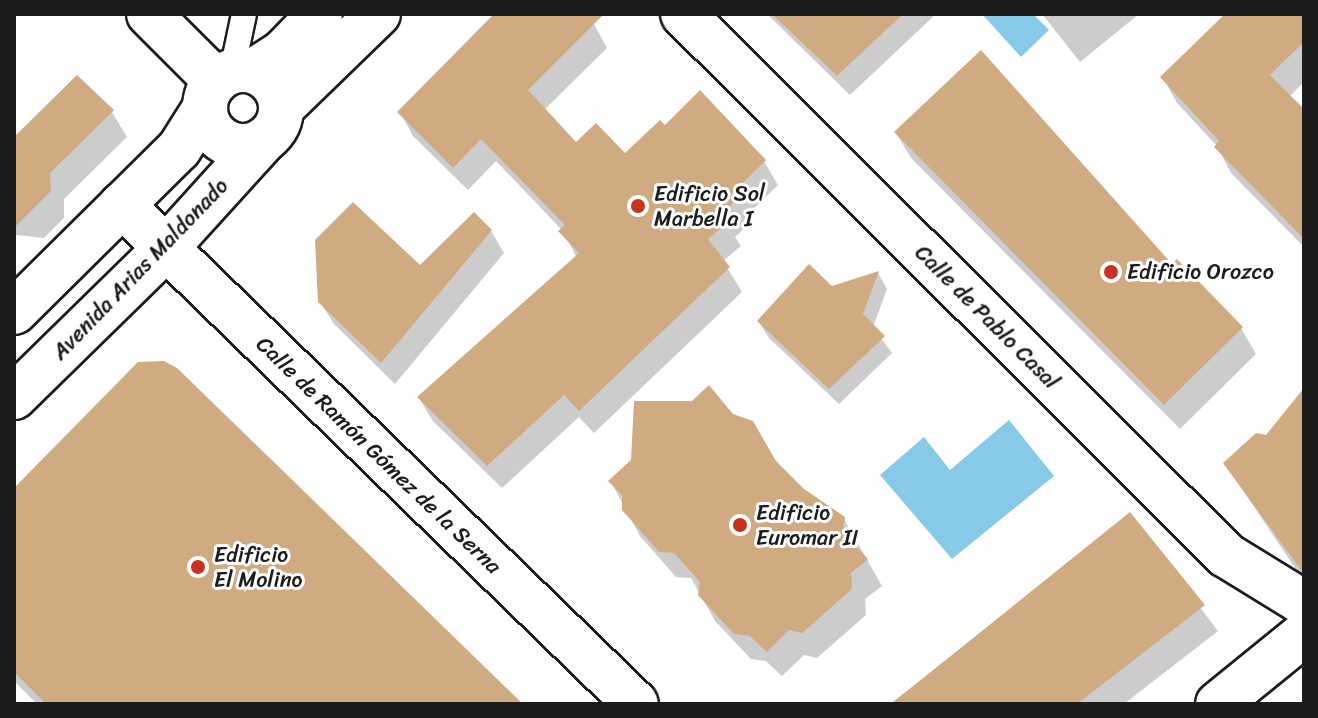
<!DOCTYPE html>
<meta charset="utf-8">
<style>
body{margin:0}
#map{position:relative;width:1318px;height:718px;overflow:hidden;background:#fff;font-family:Sriracha,sans-serif}
div>[style]{position:absolute}
.water>*{inset:0;background:#86cae7}
.shadow>*{inset:0;background:#0003}
.building>*{inset:0;background:#d0ab82}
.roads{filter:drop-shadow(2px 0 #1c1c1c) drop-shadow(-2px 0 #1c1c1c) drop-shadow(0 2px #1c1c1c) drop-shadow(0 -2px #1c1c1c)}
.service>*{height:24px;margin:-12px;padding:0 12px;transform-origin:12px;border-radius:12px;background:#fff}
.minor>*{height:44px;margin:-22px;padding:0 22px;transform-origin:22px;border-radius:22px;background:#fff}
.minor>.ring{margin:-22px;padding:0;box-sizing:content-box;background:none;border:44px solid #fff;border-radius:50%}
.dots>*{width:22px;height:22px;translate:-50% -50%;box-sizing:border-box;border:4px solid #fff;border-radius:50%}
span{translate:-50% -50%;white-space:nowrap;text-align:center;line-height:1.15;-webkit-text-stroke:6px #fff;paint-order:stroke}
.poi-label{font-size:22px;color:#1c1c1c}
.left{translate:0 -50%;text-align:left}
.street-label{font-size:22px;color:#1c1c1c}
.frame{position:absolute;inset:0;border:16px solid #1c1c1c;pointer-events:none}
</style>
<div id="map">
<div class="water">
<div style="clip-path:polygon(982px 14px,1033px 14px,1049px 30px,1021px 57px)"></div>
<div style="clip-path:polygon(1009px 420px,1054px 476px,952px 559px,880px 475px,924px 437px,950px 470px)"></div>
</div>
<div class="shadow">
<div style="clip-path:polygon(497px 14px,584px 14px,594px 24px,607px 48px,544px 110px,576px 145px,625px 156px,665px 128px,764px 161px,778px 185px,745px 217px,749px 224px,735px 237px,741px 246px,723px 261px,742px 292px,594px 433px,579px 417px,502px 488px,433px 421px,419px 398px,577px 258px,562px 230px,496px 161px,468px 190px,413px 136px,400px 112px)"></div>
<div style="clip-path:polygon(767px 14px,936px 14px,850px 95px)"></div>
<div style="clip-path:polygon(1042px 14px,1139px 14px,1080px 62px)"></div>
<div style="clip-path:polygon(1227px 14px,1304px 14px,1304px 82px,1289px 97px,1304px 112px,1304px 247px,1231px 173px,1217px 146px,1177px 103px,1163px 78px)"></div>
<div style="clip-path:polygon(112px 112px,127px 137px,64px 199px,64px 218px,44px 238px,16px 235px,14px 269px,14px 140px)"></div>
<div style="clip-path:polygon(896px 133px,1172px 266px,1241px 328px,1256px 354px,1180px 429px,911px 158px)"></div>
<div style="clip-path:polygon(491px 231px,504px 253px,395px 384px,334px 324px,320px 302px,420px 267px)"></div>
<div style="clip-path:polygon(878px 273px,887px 289px,873px 327px,892px 353px,839px 404px,769px 338px,759px 322px)"></div>
<div style="clip-path:polygon(1304px 403px,1304px 581px,1225px 464px,1267px 437px)"></div>
<div style="clip-path:polygon(774px 462px,803px 491px,844px 519px,882px 586px,865px 599px,866px 615px,817px 658px,804px 655px,782px 676px,766px 661px,751px 659px,715px 621px,691px 578px,676px 577px,640px 536px,611px 482px)"></div>
<div style="clip-path:polygon(14px 491px,517px 704px,37px 704px,14px 681px)"></div>
<div style="clip-path:polygon(1130px 515px,1218px 631px,1124px 704px,890px 704px)"></div>
</div>
<div class="building">
<div style="clip-path:polygon(494px 14px,604px 14px,528px 90px,576px 142px,596px 123px,625px 153px,660px 120px,665px 125px,700px 90px,766px 160px,732px 193px,737px 199px,722px 214px,729px 221px,708px 239px,730px 267px,579px 411px,564px 395px,487px 466px,417px 397px,579px 253px,558px 231px,565px 225px,481px 139px,453px 168px,397px 112px)"></div>
<div style="clip-path:polygon(772px 14px,903px 14px,837px 76px)"></div>
<div style="clip-path:polygon(1225px 14px,1304px 14px,1304px 42px,1270px 75px,1304px 109px,1304px 239px,1214px 147px,1219px 141px,1160px 77px)"></div>
<div style="clip-path:polygon(981px 50px,1172px 264px,1177px 259px,1243px 327px,1164px 405px,894px 132px)"></div>
<div style="clip-path:polygon(77px 75px,114px 110px,50px 173px,51px 191px,14px 228px,14px 137px)"></div>
<div style="clip-path:polygon(353px 202px,420px 265px,474px 212px,492px 230px,381px 363px,318px 302px,315px 240px)"></div>
<div style="clip-path:polygon(809px 264px,832px 286px,879px 271px,863px 314px,885px 336px,829px 389px,757px 321px)"></div>
<div style="clip-path:polygon(164px 361px,177px 368px,523px 704px,46px 704px,14px 672px,14px 488px,138px 362px)"></div>
<div style="clip-path:polygon(709px 385px,733px 414px,753px 421px,776px 461px,804px 489px,845px 517px,843px 533px,868px 559px,851px 573px,852px 589px,802px 633px,789px 630px,767px 652px,750px 636px,734px 634px,698px 595px,700px 582px,674px 553px,659px 552px,622px 510px,622px 495px,608px 481px,631px 460px,634px 401px,692px 401px)"></div>
<div style="clip-path:polygon(1304px 388px,1304px 574px,1223px 463px,1256px 433px,1266px 435px)"></div>
<div style="clip-path:polygon(1130px 512px,1205px 605px,1077px 704px,891px 704px)"></div>
</div>
<div class="roads">
<div class="service">
<div style="left:232px;top:71px;width:58px;rotate:-78.1deg"></div>
</div>
<div class="minor">
<div style="left:149px;top:14px;width:95px;rotate:45deg"></div>
<div style="left:683px;top:14px;width:767px;rotate:44.89deg"></div>
<div style="left:1226px;top:555px;width:92px;rotate:31.6deg"></div>
<div class="ring" style="left:205px;top:70px;width:32px;height:32px"></div>
<div style="left:254px;top:71px;width:35px;rotate:-33deg"></div>
<div style="left:283px;top:52px;width:53px;rotate:-45.8deg"></div>
<div style="left:281px;top:108px;width:135px;rotate:-44.1deg"></div>
<div style="left:122px;top:205px;width:716px;rotate:44.15deg"></div>
<div style="left:14px;top:312px;width:232px;rotate:-44.7deg"></div>
<div style="left:179px;top:149px;width:49px;rotate:-57.6deg"></div>
<div style="left:14px;top:397px;width:213px;rotate:-44.4deg"></div>
<div style="left:166px;top:248px;width:147px;rotate:-47.8deg"></div>
<div style="left:1218px;top:704px;width:111px;rotate:-39.1deg"></div>
</div>
</div>
<div class="dots">
<div style="left:638px;top:206px;background:#c8321e"></div>
<div style="left:1111px;top:272px;background:#c8321e"></div>
<div style="left:740px;top:525px;background:#c8321e"></div>
<div style="left:198px;top:567px;background:#c8321e"></div>
</div>
<div class="poi-label">
<span class="left" style="left:654px;top:206px">Edificio Sol<br>Marbella I</span>
<span class="left" style="left:1127px;top:272px">Edificio Orozco</span>
<span class="left" style="left:756px;top:525px">Edificio<br>Euromar II</span>
<span class="left" style="left:214px;top:567px">Edificio<br>El Molino</span>
</div>
<div class="street-label">
<span style="left:140px;top:269px;rotate:-46deg">Avenida Arias Maldonado</span>
<span style="left:987px;top:317px;rotate:45deg">Calle de Pablo Casal</span>
<span style="left:379px;top:455px;rotate:44deg">Calle de Ramón Gómez de la Serna</span>
</div>
<div class="frame"></div>
</div>
